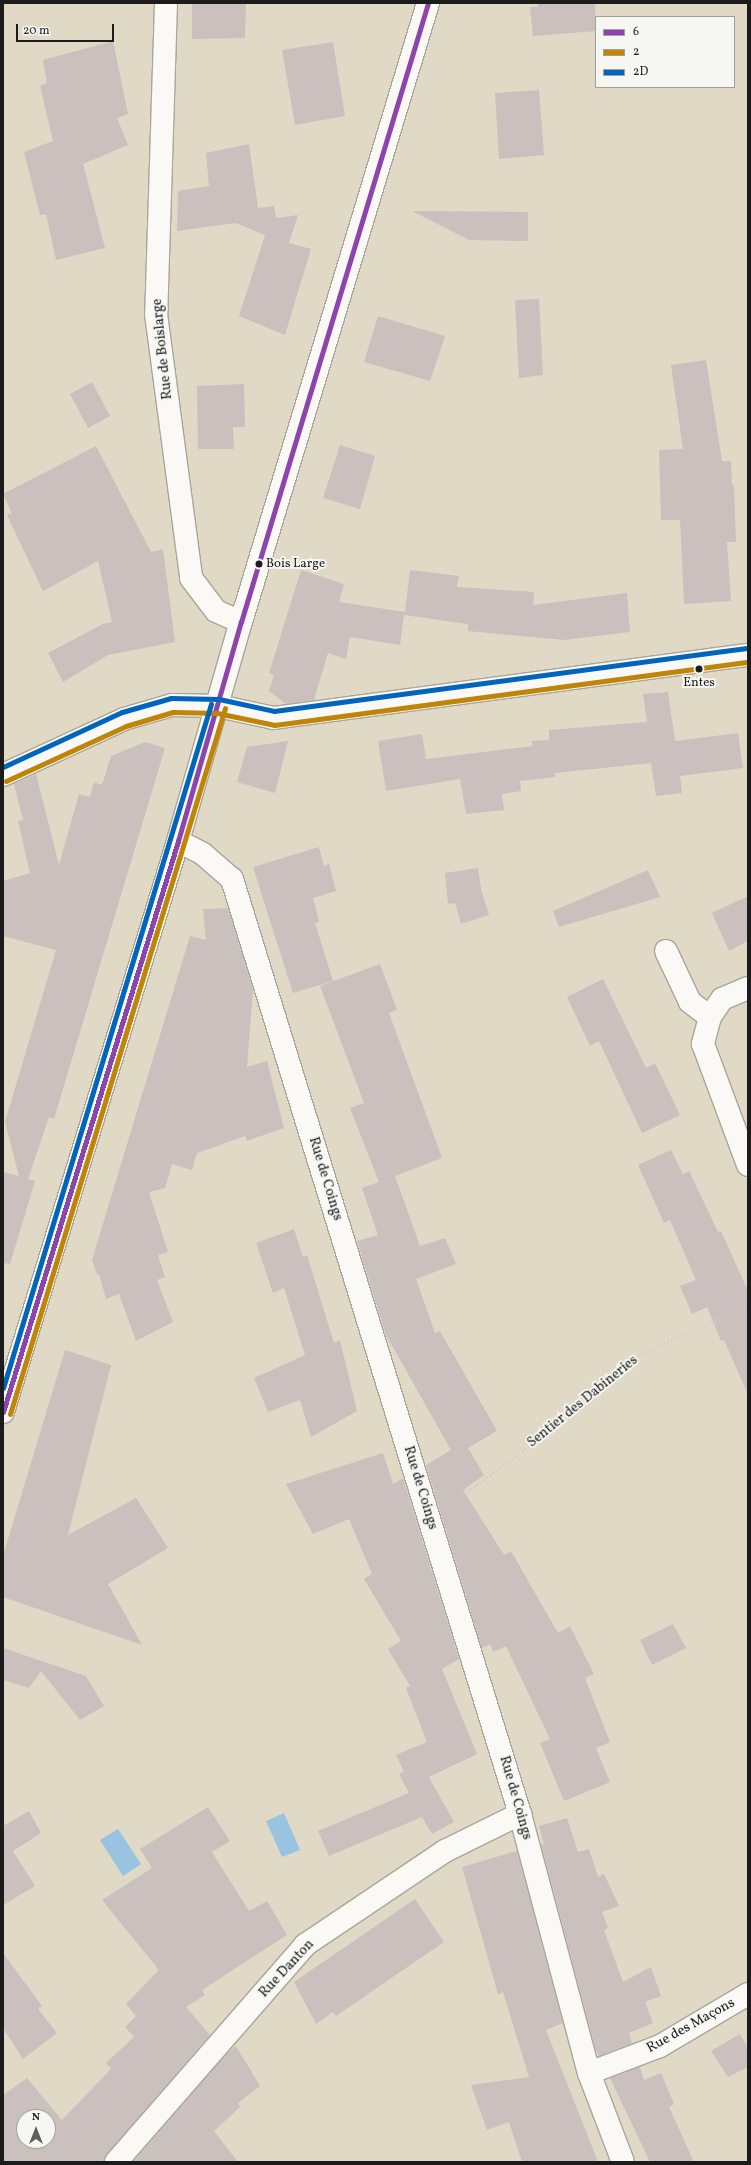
<!DOCTYPE html>
<meta charset="utf-8">
<style>
body{margin:0}
#map{position:relative;width:751px;height:2165px;overflow:hidden;background:#e0d9c6;font-family:Vollkorn,serif}
div>[style]{position:absolute}
.water>*{inset:0;background:#98c3e1}
.building>*{inset:0;background:#cac0be}
.path>*{height:2.5px;margin-top:-1.25px;transform-origin:0;background:repeating-linear-gradient(90deg,#ceccc7 0 1px,transparent 0 4px)}
.roads{filter:drop-shadow(1px 0 #a9a599) drop-shadow(-1px 0 #a9a599) drop-shadow(0 1px #a9a599) drop-shadow(0 -1px #a9a599)}
.minor>*{height:22px;margin:-11px;padding:0 11px;transform-origin:11px;border-radius:11px;background:#faf9f6}
.major>*{height:22px;margin:-11px;padding:0 11px;transform-origin:11px;border-radius:11px;background:#faf9f6}
.bus-1>*{height:5px;margin:-2.5px;padding:0 2.5px;transform-origin:2.5px;border-radius:2.5px;background:#8e44ad}
.bus-2>*{height:5px;margin:-2.5px;padding:0 2.5px;transform-origin:2.5px;border-radius:2.5px;background:#c08407}
.bus-3>*{height:5px;margin:-2.5px;padding:0 2.5px;transform-origin:2.5px;border-radius:2.5px;background:#0065bd}
.dots>*{width:11px;height:11px;translate:-50% -50%;box-sizing:border-box;border:2px solid #f6f6f2;border-radius:50%}
span{translate:-50% -50%;white-space:nowrap;text-align:center;line-height:1.15;-webkit-text-stroke:4px #f6f6f2;paint-order:stroke}
.bus-label{font-size:13px;color:#1c1c1c}
.left{translate:0 -50%;text-align:left}
.street-label{font-size:14px;color:#1c1c1c}
.frame{position:absolute;inset:0;border:4px solid #1c1c1c;pointer-events:none}
.legend{position:absolute;left:595px;top:16px;width:140px;height:72px;box-sizing:border-box;background:#f6f6f2;border:1px solid #9f9f9c;margin:0;padding:5px 7px;list-style:none;font-size:12px;color:#1c1c1c}
.legend li{display:flex;align-items:center;gap:8px;height:20px}
.legend b{width:20px;border:1px solid #9f9f9c}
.north{position:absolute;left:16px;top:2109px;width:40px;height:40px;box-sizing:border-box;background:#f6f6f2;border:1px solid #9f9f9c;border-radius:50%;rotate:0deg;font-size:11px;font-weight:700;line-height:16px;text-align:center;color:#1c1c1c}
.north::after{content:'';display:block;margin:auto;width:14px;height:18px;background:#615e58;clip-path:polygon(50% 0,100% 100%,50% 72%,0 100%)}
.scale{position:absolute;left:16px;top:24px;width:98px;height:18px;box-sizing:border-box;border:2px solid #1c1c1c;border-top:0;padding-left:5px;font-size:12px;line-height:14px;white-space:nowrap;color:#1c1c1c;-webkit-text-stroke:3px #f6f6f2;paint-order:stroke}
</style>
<div id="map">
<div class="water">
<div style="clip-path:polygon(284px 1813px,300px 1850px,282px 1857px,266px 1821px)"></div>
<div style="clip-path:polygon(118px 1829px,141px 1864px,123px 1876px,100px 1840px)"></div>
</div>
<div class="building">
<div style="clip-path:polygon(192px 3px,246px 3px,245px 38px,192px 39px)"></div>
<div style="clip-path:polygon(538px 3px,595px 3px,596px 31px,533px 36px,530px 7px,538px 7px)"></div>
<div style="clip-path:polygon(113px 41px,128px 114px,117px 118px,128px 145px,83px 164px,105px 248px,56px 260px,46px 214px,40px 215px,24px 152px,53px 141px,40px 86px,47px 83px,43px 60px)"></div>
<div style="clip-path:polygon(333px 42px,345px 116px,295px 125px,282px 50px)"></div>
<div style="clip-path:polygon(539px 90px,544px 155px,499px 159px,495px 93px)"></div>
<div style="clip-path:polygon(249px 144px,258px 208px,274px 206px,276px 218px,298px 215px,289px 243px,311px 249px,285px 335px,239px 316px,265px 235px,236px 223px,177px 231px,178px 191px,209px 186px,206px 153px)"></div>
<div style="clip-path:polygon(412px 211px,528px 212px,528px 241px,469px 240px)"></div>
<div style="clip-path:polygon(539px 299px,543px 375px,519px 378px,515px 300px)"></div>
<div style="clip-path:polygon(378px 316px,445px 336px,430px 381px,364px 362px)"></div>
<div style="clip-path:polygon(706px 360px,722px 461px,731px 461px,732px 485px,734px 485px,736px 542px,727px 542px,731px 601px,684px 604px,680px 520px,661px 520px,659px 450px,683px 449px,671px 365px)"></div>
<div style="clip-path:polygon(92px 382px,110px 416px,88px 428px,70px 394px)"></div>
<div style="clip-path:polygon(244px 384px,245px 427px,233px 427px,234px 449px,198px 449px,197px 386px)"></div>
<div style="clip-path:polygon(340px 445px,375px 456px,360px 509px,323px 498px)"></div>
<div style="clip-path:polygon(96px 446px,151px 552px,163px 549px,175px 642px,108px 655px,63px 682px,48px 653px,103px 624px,112px 622px,98px 561px,43px 591px,7px 515px,12px 513px,3px 494px)"></div>
<div style="clip-path:polygon(301px 570px,344px 584px,339px 602px,405px 612px,410px 570px,459px 576px,457px 587px,534px 592px,533px 605px,627px 593px,630px 632px,564px 640px,468px 631px,468px 624px,404px 615px,400px 645px,350px 637px,346px 659px,328px 653px,314px 700px,286px 704px,269px 691px,274px 675px,269px 673px)"></div>
<div style="clip-path:polygon(668px 692px,675px 741px,738px 733px,743px 768px,680px 776px,682px 793px,656px 796px,651px 763px,555px 773px,555px 777px,520px 781px,521px 791px,502px 794px,504px 810px,466px 814px,460px 779px,386px 791px,378px 741px,422px 734px,426px 759px,533px 746px,532px 741px,549px 740px,549px 730px,647px 722px,643px 694px)"></div>
<div style="clip-path:polygon(288px 741px,275px 793px,237px 782px,247px 747px)"></div>
<div style="clip-path:polygon(145px 742px,165px 748px,54px 1119px,49px 1117px,28px 1179px,35px 1181px,10px 1264px,3px 1263px,3px 1172px,19px 1176px,5px 1122px,56px 950px,3px 936px,3px 881px,30px 873px,18px 821px,23px 820px,14px 784px,36px 774px,59px 865px,79px 794px,90px 797px,94px 782px,102px 785px,111px 756px)"></div>
<div style="clip-path:polygon(319px 847px,324px 866px,329px 864px,336px 891px,313px 898px,319px 922px,315px 923px,333px 981px,293px 993px,253px 867px)"></div>
<div style="clip-path:polygon(478px 868px,481px 889px,489px 915px,461px 924px,455px 903px,448px 904px,445px 873px)"></div>
<div style="clip-path:polygon(648px 870px,660px 897px,559px 927px,553px 911px)"></div>
<div style="clip-path:polygon(748px 896px,748px 941px,729px 951px,712px 913px)"></div>
<div style="clip-path:polygon(228px 908px,253px 989px,247px 1067px,267px 1061px,284px 1128px,247px 1141px,245px 1136px,197px 1153px,192px 1170px,172px 1164px,165px 1188px,149px 1192px,168px 1252px,158px 1255px,165px 1277px,157px 1280px,173px 1322px,136px 1341px,119px 1294px,106px 1299px,99px 1274px,97px 1275px,92px 1260px,190px 936px,206px 940px,203px 909px)"></div>
<div style="clip-path:polygon(380px 964px,397px 1010px,389px 1013px,442px 1158px,395px 1176px,420px 1246px,445px 1238px,456px 1264px,416px 1279px,435px 1333px,440px 1331px,497px 1431px,468px 1448px,484px 1475px,463px 1490px,504px 1555px,511px 1551px,558px 1633px,570px 1626px,594px 1674px,585px 1678px,610px 1742px,596px 1748px,610px 1782px,564px 1801px,540px 1743px,550px 1739px,506px 1646px,493px 1652px,490px 1644px,482px 1648px,426px 1465px,451px 1450px,386px 1335px,357px 1241px,378px 1235px,362px 1188px,379px 1182px,350px 1108px,364px 1103px,320px 986px)"></div>
<div style="clip-path:polygon(603px 979px,646px 1068px,655px 1063px,680px 1115px,642px 1133px,599px 1041px,590px 1046px,567px 997px)"></div>
<div style="clip-path:polygon(671px 1150px,683px 1174px,689px 1171px,718px 1232px,721px 1231px,748px 1291px,748px 1395px,724px 1340px,721px 1341px,707px 1307px,692px 1314px,680px 1286px,696px 1280px,670px 1220px,664px 1223px,638px 1165px)"></div>
<div style="clip-path:polygon(294px 1229px,303px 1257px,307px 1255px,334px 1343px,340px 1340px,357px 1411px,311px 1437px,300px 1400px,268px 1412px,254px 1378px,305px 1355px,284px 1288px,273px 1293px,256px 1243px)"></div>
<div style="clip-path:polygon(65px 1350px,111px 1365px,68px 1535px,136px 1498px,168px 1548px,108px 1584px,142px 1645px,3px 1597px,3px 1556px)"></div>
<div style="clip-path:polygon(383px 1453px,393px 1484px,403px 1478px,459px 1659px,442px 1669px,477px 1754px,429px 1777px,454px 1822px,432px 1834px,422px 1817px,329px 1856px,318px 1831px,409px 1793px,399px 1774px,404px 1772px,396px 1755px,427px 1742px,406px 1688px,410px 1686px,388px 1649px,401px 1641px,364px 1579px,372px 1574px,349px 1519px,313px 1534px,286px 1484px)"></div>
<div style="clip-path:polygon(673px 1624px,686px 1648px,652px 1665px,640px 1640px)"></div>
<div style="clip-path:polygon(3px 1648px,86px 1676px,104px 1706px,80px 1720px,41px 1671px,29px 1688px,3px 1680px)"></div>
<div style="clip-path:polygon(evenodd,208px 1807px,230px 1841px,212px 1852px,249px 1911px,267px 1901px,287px 1935px,202px 1990px,205px 1995px,186px 2007px,210px 2035px,107px 2154px,104px 2162px,3px 2162px,3px 2095px,27px 2078px,62px 2120px,111px 2069px,106px 2063px,134px 2037px,125px 2027px,136px 2016px,126px 2004px,159px 1970px,102px 1900px,152px 1868px,140px 1849px,208px 1807px,24px 2117px,48px 2117px,48px 2141px,24px 2141px,24px 2117px)"></div>
<div style="clip-path:polygon(29px 1811px,41px 1833px,13px 1851px,35px 1886px,3px 1905px,3px 1826px)"></div>
<div style="clip-path:polygon(567px 1818px,578px 1852px,589px 1849px,598px 1877px,604px 1874px,619px 1906px,602px 1912px,608px 1928px,604px 1930px,623px 1982px,651px 1967px,661px 1996px,645px 2002px,653px 2023px,629px 2033px,632px 2043px,599px 2056px,595px 2047px,541px 1844px,544px 1844px,539px 1826px)"></div>
<div style="clip-path:polygon(517px 1851px,563px 2023px,546px 2030px,598px 2162px,522px 2162px,509px 2122px,487px 2130px,471px 2085px,529px 2077px,503px 1992px,498px 1994px,462px 1867px)"></div>
<div style="clip-path:polygon(415px 1899px,444px 1942px,336px 2016px,333px 2012px,316px 2024px,294px 1982px)"></div>
<div style="clip-path:polygon(3px 1953px,42px 2006px,38px 2009px,57px 2033px,23px 2059px,3px 2028px)"></div>
<div style="clip-path:polygon(740px 2034px,748px 2048px,748px 2067px,728px 2077px,711px 2051px)"></div>
<div style="clip-path:polygon(236px 2046px,260px 2086px,238px 2103px,240px 2107px,214px 2131px,238px 2162px,133px 2162px,226px 2054px)"></div>
<div style="clip-path:polygon(640px 2067px,644px 2080px,661px 2073px,674px 2104px,669px 2107px,694px 2162px,650px 2162px,610px 2078px)"></div>
</div>
<div class="path">
<div style="left:454px;top:1501px;width:104px;rotate:-36deg"></div>
<div style="left:538px;top:1440px;width:136px;rotate:-39.9deg"></div>
<div style="left:642px;top:1353px;width:116px;rotate:-23.9deg"></div>
</div>
<div class="roads">
<div class="minor">
<div style="left:166px;top:3px;width:311px;rotate:91.8deg"></div>
<div style="left:156px;top:314px;width:266px;rotate:82.4deg"></div>
<div style="left:191px;top:578px;width:41px;rotate:52.9deg"></div>
<div style="left:216px;top:611px;width:27px;rotate:24deg"></div>
<div style="left:3px;top:775px;width:133px;rotate:-24.8deg"></div>
<div style="left:124px;top:719px;width:50px;rotate:-16.3deg"></div>
<div style="left:172px;top:705px;width:46px;rotate:1.2deg"></div>
<div style="left:218px;top:706px;width:57px;rotate:12.1deg"></div>
<div style="left:274px;top:718px;width:478px;rotate:-7.6deg"></div>
<div style="left:178px;top:841px;width:28px;rotate:27deg"></div>
<div style="left:203px;top:854px;width:38px;rotate:41deg"></div>
<div style="left:232px;top:879px;width:978px;rotate:72.88deg"></div>
<div style="left:520px;top:1814px;width:268px;rotate:75.1deg"></div>
<div style="left:589px;top:2073px;width:95px;rotate:69.1deg"></div>
<div style="left:666px;top:951px;width:56px;rotate:64.8deg"></div>
<div style="left:690px;top:1002px;width:25px;rotate:37deg"></div>
<div style="left:748px;top:988px;width:28px;rotate:157deg"></div>
<div style="left:722px;top:999px;width:22px;rotate:124deg"></div>
<div style="left:710px;top:1017px;width:28px;rotate:105deg"></div>
<div style="left:703px;top:1044px;width:129px;rotate:69.6deg"></div>
<div style="left:589px;top:2073px;width:76px;rotate:-20.8deg"></div>
<div style="left:660px;top:2046px;width:102px;rotate:-30.6deg"></div>
<div style="left:116px;top:2162px;width:288px;rotate:-48.9deg"></div>
<div style="left:305px;top:1945px;width:169px;rotate:-33.9deg"></div>
<div style="left:445px;top:1851px;width:84px;rotate:-26.3deg"></div>
</div>
<div class="major">
<div style="left:3px;top:1412px;width:597px;rotate:-72.96deg"></div>
<div style="left:178px;top:841px;width:228px;rotate:-74deg"></div>
<div style="left:241px;top:622px;width:647px;rotate:-73.19deg"></div>
</div>
</div>
<div class="bus-1">
<div style="left:3px;top:1412px;width:597px;rotate:-72.96deg"></div>
<div style="left:178px;top:841px;width:228px;rotate:-74deg"></div>
<div style="left:241px;top:622px;width:647px;rotate:-73.19deg"></div>
</div>
<div class="bus-2">
<div style="left:6px;top:781px;width:132px;rotate:-24.6deg"></div>
<div style="left:126px;top:726px;width:49px;rotate:-16.6deg"></div>
<div style="left:173px;top:712px;width:44px;rotate:1.3deg"></div>
<div style="left:217px;top:713px;width:59px;rotate:11.7deg"></div>
<div style="left:275px;top:725px;width:477px;rotate:-7.6deg"></div>
<div style="left:10px;top:1414px;width:738px;rotate:-73.06deg"></div>
</div>
<div class="bus-3">
<div style="left:3px;top:767px;width:131px;rotate:-24.8deg"></div>
<div style="left:122px;top:712px;width:51px;rotate:-15.9deg"></div>
<div style="left:171px;top:698px;width:48px;rotate:1.2deg"></div>
<div style="left:219px;top:699px;width:56px;rotate:12.3deg"></div>
<div style="left:274px;top:711px;width:477px;rotate:-7.6deg"></div>
<div style="left:3px;top:1388px;width:715px;rotate:-73.09deg"></div>
</div>
<div class="dots">
<div style="left:259px;top:564px;background:#1c1c1c"></div>
<div style="left:699px;top:669px;background:#1c1c1c"></div>
</div>
<div class="bus-label">
<span class="left" style="left:266px;top:564px">Bois Large</span>
<span style="left:699px;top:683px">Entes</span>
</div>
<div class="street-label">
<span style="left:163px;top:349px;rotate:-96deg">Rue de Boislarge</span>
<span style="left:325px;top:1179px;rotate:73deg">Rue de Coings</span>
<span style="left:583px;top:1402px;rotate:-39deg">Sentier des Dabineries</span>
<span style="left:420px;top:1488px;rotate:73deg">Rue de Coings</span>
<span style="left:515px;top:1798px;rotate:74deg">Rue de Coings</span>
<span style="left:287px;top:1969px;rotate:-47deg">Rue Danton</span>
<span style="left:691px;top:2026px;rotate:-29deg">Rue des Maçons</span>
</div>
<div class="frame"></div>
<ul class="legend">
<li><b style="height:5px;background:#8e44ad"></b>6</li>
<li><b style="height:5px;background:#c08407"></b>2</li>
<li><b style="height:5px;background:#0065bd"></b>2D</li>
</ul>
<div class="north">N</div>
<div class="scale">20 m</div>
</div>
